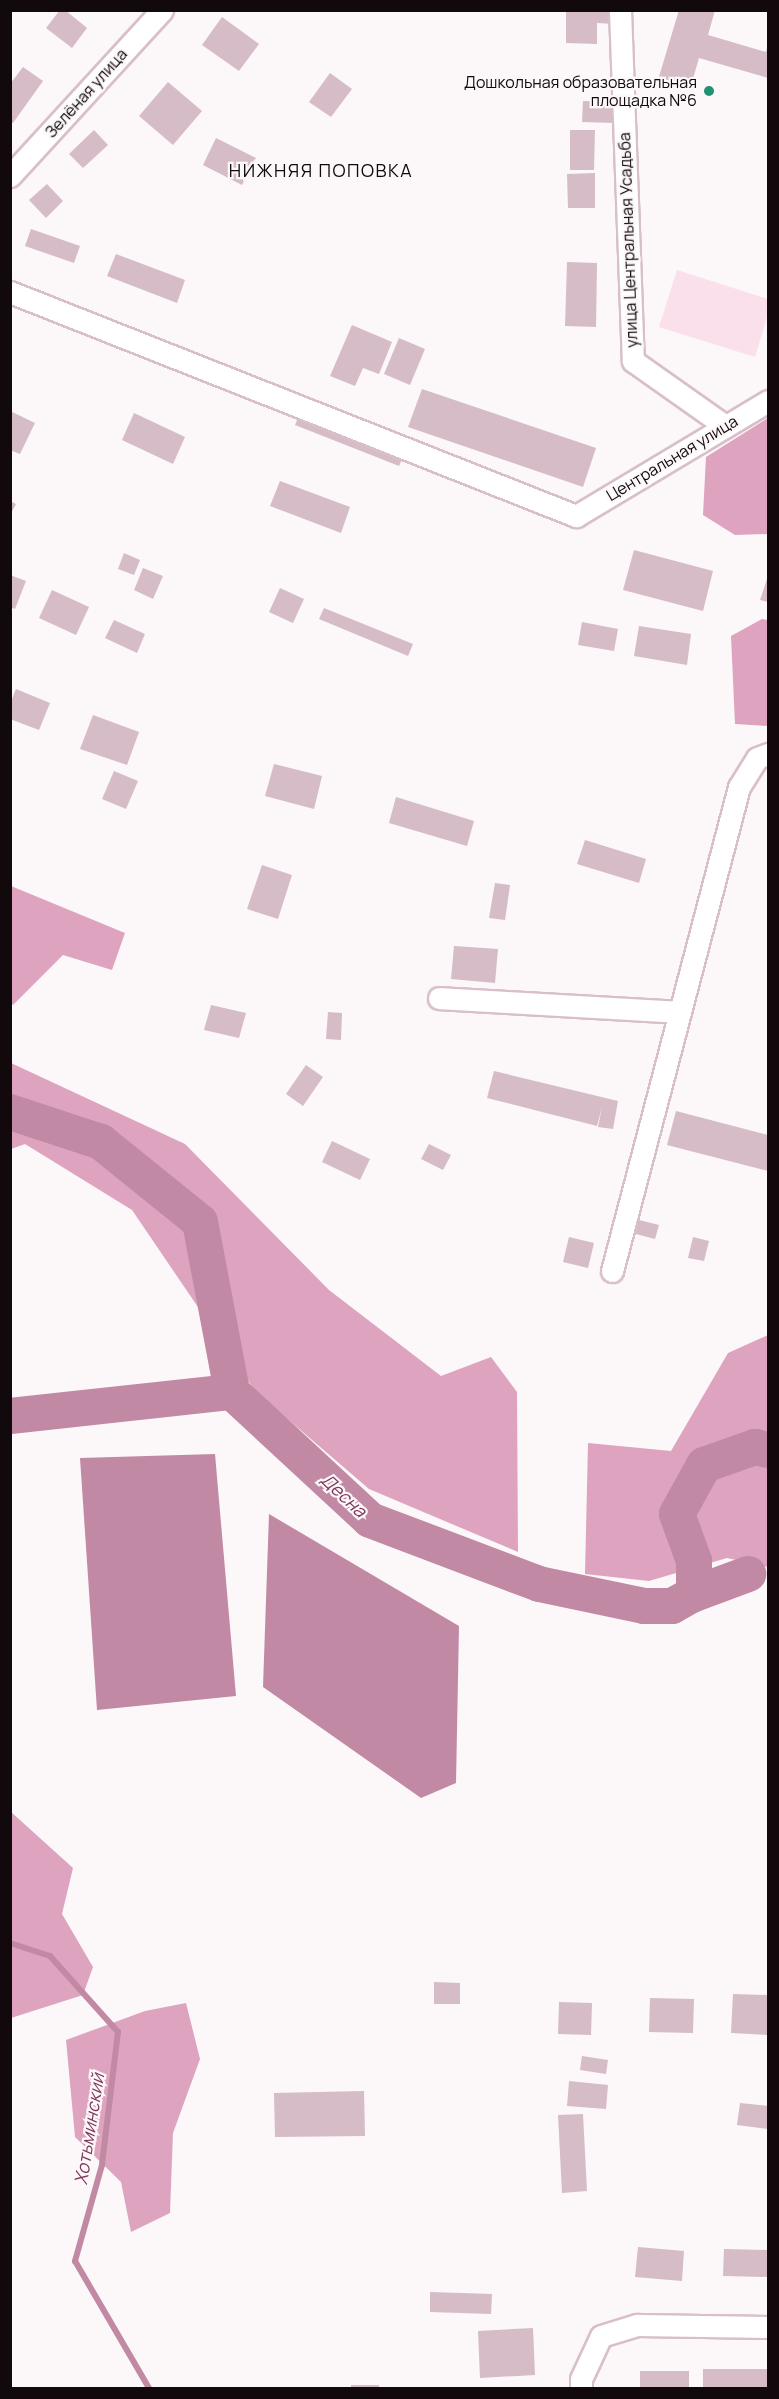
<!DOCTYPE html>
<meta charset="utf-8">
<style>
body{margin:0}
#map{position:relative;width:779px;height:2399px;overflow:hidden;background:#fcf7f9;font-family:Manrope,sans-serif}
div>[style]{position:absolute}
.green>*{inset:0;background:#fae0eb}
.forest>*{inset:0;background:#dea4bf}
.water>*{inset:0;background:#c189a3}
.stream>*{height:6px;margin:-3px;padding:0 3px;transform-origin:3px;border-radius:3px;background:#c189a3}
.river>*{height:36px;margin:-18px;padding:0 18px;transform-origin:18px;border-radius:18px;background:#c189a3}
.building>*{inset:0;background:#d5bcc7}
.roads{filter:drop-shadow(2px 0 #d8bfca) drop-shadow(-2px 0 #d8bfca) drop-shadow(0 2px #d8bfca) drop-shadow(0 -2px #d8bfca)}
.minor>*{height:21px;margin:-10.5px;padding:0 10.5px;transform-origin:10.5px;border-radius:10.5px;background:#fff}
.dots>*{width:16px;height:16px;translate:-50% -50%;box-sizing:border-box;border:3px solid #fcf7f9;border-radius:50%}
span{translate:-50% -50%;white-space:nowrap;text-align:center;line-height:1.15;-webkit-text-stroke:4.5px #fcf7f9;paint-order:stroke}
.poi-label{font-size:16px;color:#11090c}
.right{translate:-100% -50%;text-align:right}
.street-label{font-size:16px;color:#11090c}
.neighbourhood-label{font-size:18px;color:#11090c;letter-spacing:1.5px}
.water-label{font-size:18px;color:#7e385c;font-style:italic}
.frame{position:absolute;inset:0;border:12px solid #11090c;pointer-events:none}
</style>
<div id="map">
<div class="green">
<div style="clip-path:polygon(677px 270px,768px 299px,768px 314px,755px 357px,659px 327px)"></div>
</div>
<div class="forest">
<div style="clip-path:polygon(768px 418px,768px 534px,735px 535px,703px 515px,706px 457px)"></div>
<div style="clip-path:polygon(762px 619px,768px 620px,768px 726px,735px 724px,731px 636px)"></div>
<div style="clip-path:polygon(11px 886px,125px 933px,112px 970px,63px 955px,13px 1005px,10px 1002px)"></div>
<div style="clip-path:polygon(11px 1063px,185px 1144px,329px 1290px,441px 1376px,491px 1357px,517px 1392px,518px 1552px,369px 1489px,255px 1391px,132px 1210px,25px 1144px,11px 1149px)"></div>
<div style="clip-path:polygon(768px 1335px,768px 1567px,727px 1558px,649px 1581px,585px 1574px,588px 1443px,671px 1451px,728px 1353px)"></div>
<div style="clip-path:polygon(10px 1811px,73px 1868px,62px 1914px,93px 1967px,83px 1995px,11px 2018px)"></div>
<div style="clip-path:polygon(186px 2003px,200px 2059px,173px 2133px,170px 2213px,131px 2232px,121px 2182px,75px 2137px,66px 2040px,145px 2011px)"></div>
</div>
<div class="water">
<div style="clip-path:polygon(215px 1454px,236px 1696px,97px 1710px,80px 1458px)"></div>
<div style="clip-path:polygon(269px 1514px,459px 1626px,456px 1783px,421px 1798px,263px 1687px)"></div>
</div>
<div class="stream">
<div style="left:10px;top:1943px;width:42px;rotate:18deg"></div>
<div style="left:50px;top:1956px;width:102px;rotate:48.2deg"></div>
<div style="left:118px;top:2032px;width:134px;rotate:96.9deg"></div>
<div style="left:102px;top:2165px;width:100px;rotate:105.7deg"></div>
<div style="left:75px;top:2261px;width:147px;rotate:59.8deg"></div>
</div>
<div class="river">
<div style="left:10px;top:1112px;width:96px;rotate:18.2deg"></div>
<div style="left:101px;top:1142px;width:127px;rotate:38.9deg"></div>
<div style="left:200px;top:1222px;width:173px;rotate:79.3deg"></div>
<div style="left:232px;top:1392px;width:188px;rotate:42.8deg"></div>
<div style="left:370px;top:1520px;width:181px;rotate:20.7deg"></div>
<div style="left:539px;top:1584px;width:107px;rotate:11.8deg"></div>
<div style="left:644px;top:1606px;width:28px"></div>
<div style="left:672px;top:1606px;width:25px;rotate:-29deg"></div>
<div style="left:694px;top:1594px;width:33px;rotate:-90deg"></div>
<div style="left:694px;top:1561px;width:50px;rotate:-109.9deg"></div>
<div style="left:677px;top:1514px;width:56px;rotate:-61.1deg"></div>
<div style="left:704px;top:1465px;width:54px;rotate:-19.4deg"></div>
<div style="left:755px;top:1447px;width:13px;rotate:13deg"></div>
<div style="left:10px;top:1416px;width:223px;rotate:-6.2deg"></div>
<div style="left:694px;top:1594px;width:58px;rotate:-20.3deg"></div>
</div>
<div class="building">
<div style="clip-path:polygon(60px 10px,65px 10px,87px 28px,72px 48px,46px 28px)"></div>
<div style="clip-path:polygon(566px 10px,614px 10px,614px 24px,597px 23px,597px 44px,566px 43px)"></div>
<div style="clip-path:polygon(679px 10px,715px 10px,708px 35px,766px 52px,768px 44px,768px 78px,699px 58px,690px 89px,658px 80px)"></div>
<div style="clip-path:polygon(222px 17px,259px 44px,239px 71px,202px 45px)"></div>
<div style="clip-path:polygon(23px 67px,43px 81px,13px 123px,10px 122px,10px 84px)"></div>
<div style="clip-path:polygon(330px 73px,352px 89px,331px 117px,309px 102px)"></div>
<div style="clip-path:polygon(168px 82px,202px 111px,173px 145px,139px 116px)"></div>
<div style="clip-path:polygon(583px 101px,615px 102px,614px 123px,582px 122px)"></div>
<div style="clip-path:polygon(94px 130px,108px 145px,83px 168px,69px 154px)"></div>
<div style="clip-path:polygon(570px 130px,595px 130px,594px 170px,570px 170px)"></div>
<div style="clip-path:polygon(216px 138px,256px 158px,242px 185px,203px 165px)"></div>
<div style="clip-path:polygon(595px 173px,595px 208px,568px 208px,567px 174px)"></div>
<div style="clip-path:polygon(47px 184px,63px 201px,46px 218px,29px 200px)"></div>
<div style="clip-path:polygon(31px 229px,80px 246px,74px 263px,25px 246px)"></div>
<div style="clip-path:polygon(116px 254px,185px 280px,177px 303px,107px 276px)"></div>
<div style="clip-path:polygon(567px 262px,597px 263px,596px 327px,565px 326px)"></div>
<div style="clip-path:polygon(352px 325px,392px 342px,379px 374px,363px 368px,355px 386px,330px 376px)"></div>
<div style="clip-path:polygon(399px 338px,425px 349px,410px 385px,384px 374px)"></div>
<div style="clip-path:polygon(422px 389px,596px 448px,583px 487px,408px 427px)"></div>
<div style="clip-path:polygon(10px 411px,35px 423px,20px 454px,10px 450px)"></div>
<div style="clip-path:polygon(134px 413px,185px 437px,173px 464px,122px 440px)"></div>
<div style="clip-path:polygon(300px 413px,404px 455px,399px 466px,295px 425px)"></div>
<div style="clip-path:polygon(280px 481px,350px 507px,341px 533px,270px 506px)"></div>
<div style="clip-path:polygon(10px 501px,16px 504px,10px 515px)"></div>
<div style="clip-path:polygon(634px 550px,713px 571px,703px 611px,623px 590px)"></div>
<div style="clip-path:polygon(124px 553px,140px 560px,134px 575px,118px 569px)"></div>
<div style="clip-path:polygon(143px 568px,163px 576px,153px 599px,134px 590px)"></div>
<div style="clip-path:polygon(10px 575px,26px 581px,15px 609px,10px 607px)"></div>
<div style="clip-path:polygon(768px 576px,768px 602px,760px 600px)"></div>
<div style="clip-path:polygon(280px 588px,304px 599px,293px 623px,269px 612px)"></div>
<div style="clip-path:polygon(52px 590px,89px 607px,76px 635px,39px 618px)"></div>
<div style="clip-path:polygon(324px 608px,413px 644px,408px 656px,319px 619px)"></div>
<div style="clip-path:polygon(114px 620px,145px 634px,137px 653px,105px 638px)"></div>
<div style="clip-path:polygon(582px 622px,618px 629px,614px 651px,578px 645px)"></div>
<div style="clip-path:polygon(639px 626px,691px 634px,687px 665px,634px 656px)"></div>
<div style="clip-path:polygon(16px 689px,50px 703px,39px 730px,10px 719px,10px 704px)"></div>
<div style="clip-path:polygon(93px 715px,139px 732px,127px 765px,80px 749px)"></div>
<div style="clip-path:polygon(274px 764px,322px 776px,314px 809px,265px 796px)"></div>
<div style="clip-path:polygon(114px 771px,138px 781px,126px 809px,102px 799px)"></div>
<div style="clip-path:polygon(396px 797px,474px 821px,467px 846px,389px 823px)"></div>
<div style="clip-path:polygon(585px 840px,646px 859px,639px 883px,577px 864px)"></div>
<div style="clip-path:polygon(262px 865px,292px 875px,278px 919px,247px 909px)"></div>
<div style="clip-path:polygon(495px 883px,510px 885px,505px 920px,489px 918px)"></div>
<div style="clip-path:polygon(454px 946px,498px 949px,495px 983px,451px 979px)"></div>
<div style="clip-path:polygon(211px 1005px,246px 1013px,239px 1038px,204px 1030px)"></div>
<div style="clip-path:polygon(328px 1012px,342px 1013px,341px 1040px,326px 1039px)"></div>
<div style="clip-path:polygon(306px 1065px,323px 1077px,303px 1106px,286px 1094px)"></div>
<div style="clip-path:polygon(494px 1071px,618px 1101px,613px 1129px,598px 1127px,602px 1107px,597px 1126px,487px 1098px)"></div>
<div style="clip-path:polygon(676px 1111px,768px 1135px,768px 1171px,667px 1145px)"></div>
<div style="clip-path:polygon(332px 1141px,370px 1159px,360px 1180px,322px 1162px)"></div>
<div style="clip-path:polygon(429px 1144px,451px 1155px,443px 1170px,421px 1159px)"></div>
<div style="clip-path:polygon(635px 1219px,659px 1225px,655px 1239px,632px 1233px)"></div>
<div style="clip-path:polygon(569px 1237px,594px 1243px,588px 1268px,563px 1262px)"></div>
<div style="clip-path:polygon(693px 1237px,709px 1241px,704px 1261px,688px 1258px)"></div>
<div style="clip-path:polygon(434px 1982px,460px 1983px,460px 2004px,434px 2004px)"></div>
<div style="clip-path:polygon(733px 1994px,768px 1995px,768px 2035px,731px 2033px)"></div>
<div style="clip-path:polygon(650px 1998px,694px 1999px,693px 2033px,649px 2032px)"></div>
<div style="clip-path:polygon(559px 2002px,592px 2003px,591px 2035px,558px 2034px)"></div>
<div style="clip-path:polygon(582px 2056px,608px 2060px,606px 2074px,580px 2070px)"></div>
<div style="clip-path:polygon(569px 2081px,608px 2085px,606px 2109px,567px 2106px)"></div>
<div style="clip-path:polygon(364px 2091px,365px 2136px,275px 2137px,274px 2093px)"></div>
<div style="clip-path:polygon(740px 2103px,768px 2106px,768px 2129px,737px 2125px)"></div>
<div style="clip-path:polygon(583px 2114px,587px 2191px,562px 2193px,558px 2115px)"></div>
<div style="clip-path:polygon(638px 2247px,684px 2251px,682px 2281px,635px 2277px)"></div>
<div style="clip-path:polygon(724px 2249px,768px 2250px,768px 2277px,723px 2276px)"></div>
<div style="clip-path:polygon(430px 2292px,492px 2294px,491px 2314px,430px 2312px)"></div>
<div style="clip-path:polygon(533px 2328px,535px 2375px,480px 2378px,478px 2331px)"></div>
<div style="clip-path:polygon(703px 2369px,768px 2369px,768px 2388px,703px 2388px)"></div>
<div style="clip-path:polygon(640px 2371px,689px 2371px,689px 2388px,640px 2388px)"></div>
<div style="clip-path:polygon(351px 2385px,379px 2385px,379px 2388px,351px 2388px)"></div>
</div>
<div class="roads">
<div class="minor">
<div style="left:620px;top:10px;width:351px;rotate:87.9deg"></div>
<div style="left:633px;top:361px;width:113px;rotate:35.2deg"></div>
<div style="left:10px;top:176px;width:225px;rotate:-47.5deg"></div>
<div style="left:10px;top:292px;width:609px;rotate:21.59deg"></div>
<div style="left:576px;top:516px;width:224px;rotate:-30.9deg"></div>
<div style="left:439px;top:998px;width:241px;rotate:3.3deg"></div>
<div style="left:612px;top:1271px;width:500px;rotate:-75.3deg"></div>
<div style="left:739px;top:787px;width:34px;rotate:-58deg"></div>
<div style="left:757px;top:758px;width:12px;rotate:-20deg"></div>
<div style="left:581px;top:2388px;width:9px;rotate:-90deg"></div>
<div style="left:581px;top:2379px;width:47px;rotate:-65.1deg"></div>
<div style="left:601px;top:2336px;width:38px;rotate:-17deg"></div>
<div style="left:637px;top:2325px;width:131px;rotate:0.9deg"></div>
</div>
</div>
<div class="dots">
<div style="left:709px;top:91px;background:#209173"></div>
</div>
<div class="poi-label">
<span class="right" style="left:697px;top:91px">Дошкольная образовательная<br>площадка №6</span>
</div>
<div class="street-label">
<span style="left:86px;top:93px;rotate:-48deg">Зелёная улица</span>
<span style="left:628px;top:240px;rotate:-92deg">улица Центральная Усадьба</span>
<span style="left:672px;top:458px;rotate:-31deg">Центральная улица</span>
</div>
<div class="neighbourhood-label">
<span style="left:321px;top:170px">НИЖНЯЯ ПОПОВКА</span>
</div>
<div class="water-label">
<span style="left:344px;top:1495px;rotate:43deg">Десна</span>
<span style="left:89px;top:2129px;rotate:-81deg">Хотьминский</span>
</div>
<div class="frame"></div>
</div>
